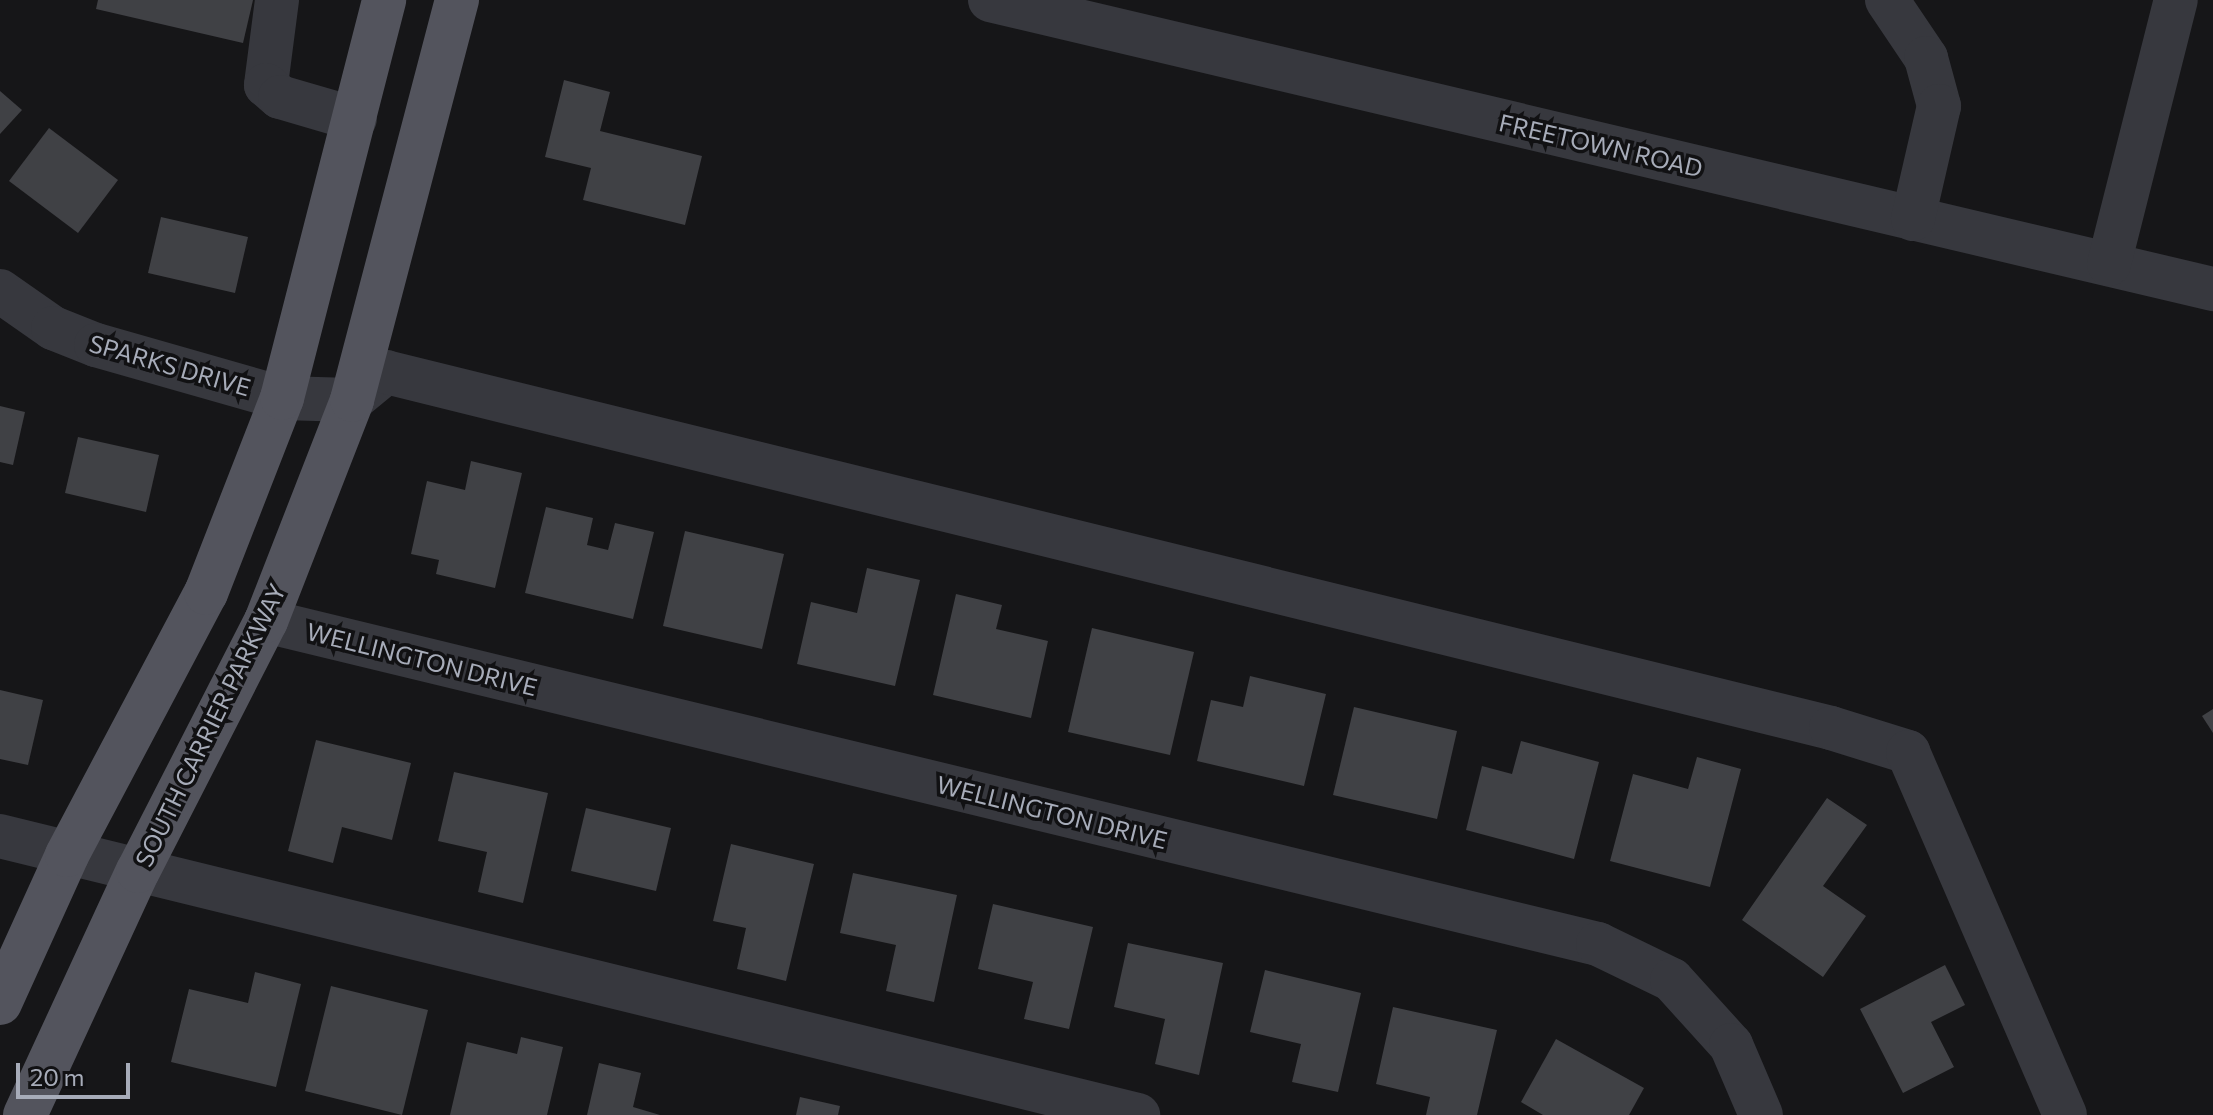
<!DOCTYPE html>
<style>
body{margin:0}
#map{position:relative;width:2213px;height:1115px;overflow:hidden;background:#161618;font-family:Commissioner,sans-serif}
div>[style]{position:absolute}
.building>*{inset:0;background:#404145}
.minor>*{height:44px;margin:-22px;padding:0 22px;transform-origin:22px;border-radius:22px;background:#37383e}
.major>*{height:44px;margin:-22px;padding:0 22px;transform-origin:22px;border-radius:22px;background:#53545d}
span{translate:-50% -50%;white-space:nowrap;text-align:center;line-height:1.15;-webkit-text-stroke:7px #111113;paint-order:stroke}
.street-label{font-size:24px;color:#a7acb9}
.scale{position:absolute;left:16px;top:1063px;width:114px;height:36px;box-sizing:border-box;border:4px solid #a7acb9;border-top:0;padding-left:10px;font-size:24px;line-height:28px;white-space:nowrap;color:#a7acb9;-webkit-text-stroke:6px #111113;paint-order:stroke}
</style>
<div id="map">
<div class="building">
<div style="clip-path:polygon(98px 0,253px 0,243px 43px,96px 9px)"></div>
<div style="clip-path:polygon(564px 80px,610px 92px,600px 131px,702px 156px,685px 225px,583px 200px,591px 168px,545px 157px)"></div>
<div style="clip-path:polygon(0 91px,22px 110px,0 134px)"></div>
<div style="clip-path:polygon(49px 128px,118px 180px,78px 233px,9px 181px)"></div>
<div style="clip-path:polygon(161px 217px,248px 237px,235px 293px,148px 273px)"></div>
<div style="clip-path:polygon(0 406px,25px 412px,13px 465px,0 462px)"></div>
<div style="clip-path:polygon(78px 437px,159px 455px,146px 512px,65px 493px)"></div>
<div style="clip-path:polygon(471px 461px,522px 473px,495px 588px,436px 574px,439px 560px,411px 554px,427px 481px,465px 490px)"></div>
<div style="clip-path:polygon(546px 507px,593px 518px,587px 545px,608px 550px,615px 523px,654px 532px,633px 619px,525px 593px)"></div>
<div style="clip-path:polygon(685px 531px,784px 554px,762px 649px,663px 626px)"></div>
<div style="clip-path:polygon(867px 568px,920px 580px,895px 686px,797px 664px,811px 602px,857px 613px)"></div>
<div style="clip-path:polygon(956px 594px,1002px 605px,996px 629px,1048px 641px,1031px 718px,933px 695px)"></div>
<div style="clip-path:polygon(1092px 628px,1194px 652px,1170px 755px,1068px 732px)"></div>
<div style="clip-path:polygon(1250px 676px,1326px 694px,1304px 786px,1197px 761px,1211px 700px,1243px 707px)"></div>
<div style="clip-path:polygon(0 690px,43px 700px,28px 765px,0 759px)"></div>
<div style="clip-path:polygon(1354px 707px,1457px 731px,1437px 819px,1333px 795px)"></div>
<div style="clip-path:polygon(2213px 709px,2213px 733px,2202px 716px)"></div>
<div style="clip-path:polygon(316px 740px,411px 763px,392px 840px,342px 827px,333px 863px,288px 851px)"></div>
<div style="clip-path:polygon(1521px 741px,1599px 762px,1574px 859px,1466px 830px,1482px 766px,1512px 774px)"></div>
<div style="clip-path:polygon(1697px 757px,1741px 769px,1710px 887px,1610px 861px,1633px 774px,1688px 789px)"></div>
<div style="clip-path:polygon(454px 772px,548px 793px,523px 903px,478px 892px,487px 852px,438px 841px)"></div>
<div style="clip-path:polygon(1827px 798px,1867px 825px,1823px 886px,1866px 916px,1823px 977px,1742px 920px)"></div>
<div style="clip-path:polygon(586px 808px,671px 828px,656px 891px,571px 871px)"></div>
<div style="clip-path:polygon(731px 844px,814px 864px,786px 981px,737px 969px,746px 928px,713px 921px)"></div>
<div style="clip-path:polygon(853px 873px,957px 895px,934px 1002px,886px 991px,896px 945px,840px 933px)"></div>
<div style="clip-path:polygon(993px 904px,1093px 927px,1069px 1029px,1024px 1019px,1033px 982px,978px 969px)"></div>
<div style="clip-path:polygon(1128px 943px,1223px 963px,1199px 1075px,1155px 1064px,1165px 1019px,1114px 1007px)"></div>
<div style="clip-path:polygon(1945px 965px,1965px 1005px,1931px 1022px,1954px 1067px,1903px 1093px,1860px 1009px)"></div>
<div style="clip-path:polygon(1265px 970px,1361px 993px,1338px 1092px,1292px 1082px,1301px 1044px,1250px 1032px)"></div>
<div style="clip-path:polygon(255px 972px,301px 984px,276px 1087px,171px 1062px,189px 989px,248px 1003px)"></div>
<div style="clip-path:polygon(331px 986px,428px 1010px,402px 1115px,305px 1091px)"></div>
<div style="clip-path:polygon(1393px 1007px,1497px 1030px,1477px 1115px,1426px 1115px,1430px 1097px,1376px 1084px)"></div>
<div style="clip-path:polygon(521px 1037px,563px 1047px,547px 1115px,450px 1115px,467px 1042px,517px 1054px)"></div>
<div style="clip-path:polygon(1556px 1039px,1644px 1088px,1629px 1115px,1543px 1115px,1521px 1102px)"></div>
<div style="clip-path:polygon(599px 1063px,641px 1073px,633px 1107px,660px 1115px,587px 1115px)"></div>
<div style="clip-path:polygon(800px 1097px,840px 1106px,838px 1115px,796px 1115px)"></div>
</div>
<div class="minor">
<div style="left:277px;top:0;width:86px;rotate:97.4deg"></div>
<div style="left:266px;top:85px;width:18px;rotate:41deg"></div>
<div style="left:280px;top:97px;width:78px;rotate:16.3deg"></div>
<div style="left:990px;top:0;width:1257px;rotate:13.3deg"></div>
<div style="left:1887px;top:0;width:70px;rotate:56.1deg"></div>
<div style="left:1926px;top:58px;width:50px;rotate:74.8deg"></div>
<div style="left:1939px;top:106px;width:116px;rotate:103deg"></div>
<div style="left:2109px;top:264px;width:272px;rotate:-75.8deg"></div>
<div style="left:0;top:291px;width:65px;rotate:34.9deg"></div>
<div style="left:53px;top:328px;width:46px;rotate:21.6deg"></div>
<div style="left:96px;top:345px;width:193px;rotate:15.9deg"></div>
<div style="left:282px;top:398px;width:70px;rotate:1.6deg"></div>
<div style="left:352px;top:400px;width:44px;rotate:-39.5deg"></div>
<div style="left:386px;top:372px;width:1488px;rotate:13.84deg"></div>
<div style="left:1831px;top:728px;width:81px;rotate:17.3deg"></div>
<div style="left:1908px;top:752px;width:395px;rotate:66.6deg"></div>
<div style="left:266px;top:621px;width:1371px;rotate:13.63deg"></div>
<div style="left:1598px;top:944px;width:82px;rotate:25.9deg"></div>
<div style="left:1672px;top:980px;width:88px;rotate:47.8deg"></div>
<div style="left:1731px;top:1045px;width:76px;rotate:66.8deg"></div>
<div style="left:0;top:836px;width:1172px;rotate:13.78deg"></div>
</div>
<div class="major">
<div style="left:0;top:1003px;width:162px;rotate:-65.6deg"></div>
<div style="left:67px;top:855px;width:297px;rotate:-62.1deg"></div>
<div style="left:206px;top:593px;width:209px;rotate:-68.7deg"></div>
<div style="left:282px;top:398px;width:411px;rotate:-75.6deg"></div>
<div style="left:25px;top:1115px;width:269px;rotate:-65.2deg"></div>
<div style="left:138px;top:871px;width:281px;rotate:-62.9deg"></div>
<div style="left:266px;top:621px;width:237px;rotate:-68.7deg"></div>
<div style="left:352px;top:400px;width:414px;rotate:-75.3deg"></div>
</div>
<div class="street-label">
<span style="left:1601px;top:145px;rotate:13deg">FREETOWN ROAD</span>
<span style="left:170px;top:365px;rotate:16deg">SPARKS DRIVE</span>
<span style="left:422px;top:659px;rotate:14deg">WELLINGTON DRIVE</span>
<span style="left:210px;top:725px;rotate:-64deg">SOUTH CARRIER PARKWAY</span>
<span style="left:1052px;top:812px;rotate:14deg">WELLINGTON DRIVE</span>
</div>
<div class="scale">20 m</div>
</div>
